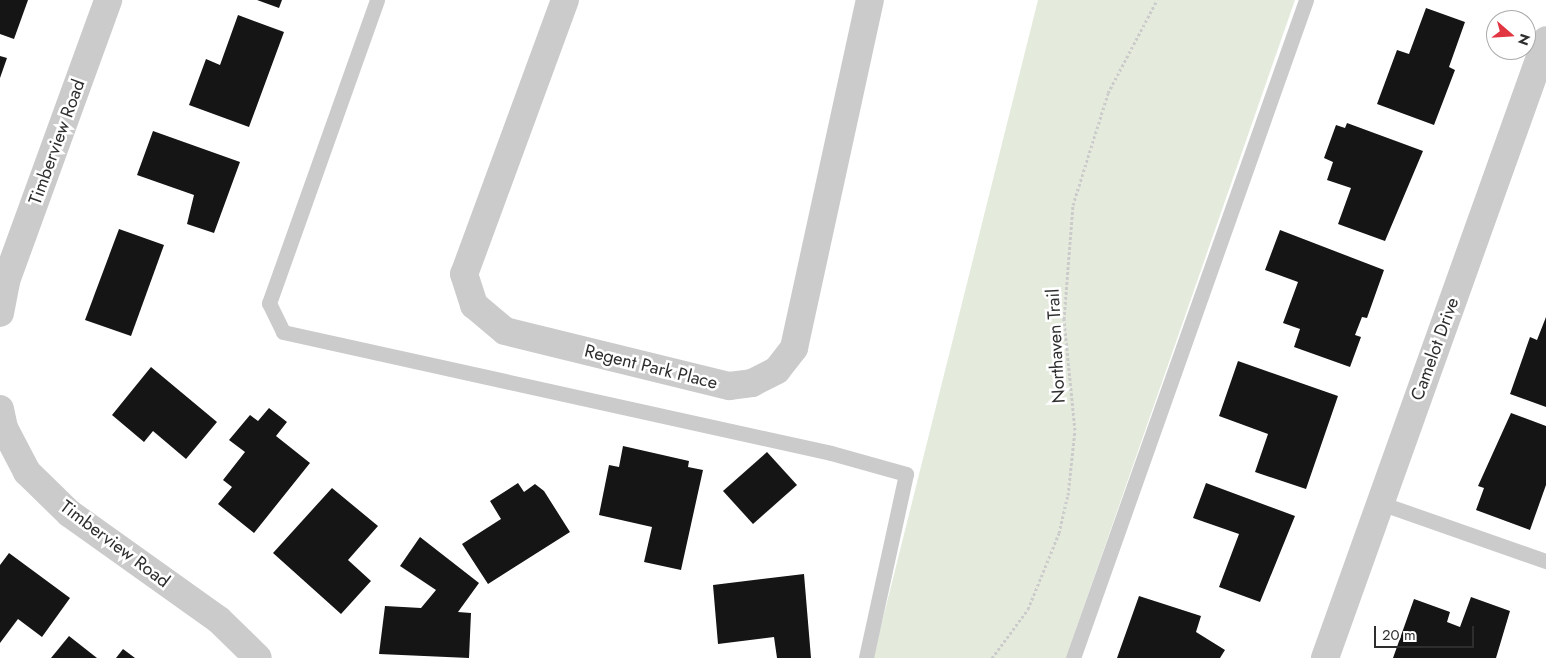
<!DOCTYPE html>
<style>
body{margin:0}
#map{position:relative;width:1546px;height:658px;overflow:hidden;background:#fff;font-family:Jost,sans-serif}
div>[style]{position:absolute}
.green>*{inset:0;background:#e4ebdd}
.building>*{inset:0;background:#151515}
.path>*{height:3px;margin-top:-1.5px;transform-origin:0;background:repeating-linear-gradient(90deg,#cbcbcb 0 2.5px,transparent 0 5px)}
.lane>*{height:15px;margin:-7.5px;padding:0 7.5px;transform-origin:7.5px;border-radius:7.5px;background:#cbcbcb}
.street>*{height:28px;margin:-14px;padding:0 14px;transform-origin:14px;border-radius:14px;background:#cbcbcb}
span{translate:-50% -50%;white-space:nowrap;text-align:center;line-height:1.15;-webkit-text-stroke:5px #fff;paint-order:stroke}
.street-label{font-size:18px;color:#2e2e2e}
.north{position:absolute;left:1486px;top:10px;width:50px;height:50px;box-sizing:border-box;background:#fff;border:1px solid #ababab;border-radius:50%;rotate:109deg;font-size:14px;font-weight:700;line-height:20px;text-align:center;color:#2e2e2e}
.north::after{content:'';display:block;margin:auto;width:18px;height:22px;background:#e13541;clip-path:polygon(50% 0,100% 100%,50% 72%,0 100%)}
.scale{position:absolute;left:1374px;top:626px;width:100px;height:22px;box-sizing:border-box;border:2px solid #2e2e2e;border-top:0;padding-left:6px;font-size:15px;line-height:18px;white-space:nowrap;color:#2e2e2e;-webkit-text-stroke:4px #fff;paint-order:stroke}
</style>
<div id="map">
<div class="green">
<div style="clip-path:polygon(1038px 0,1295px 0,1066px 658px,873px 658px)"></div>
</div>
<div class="building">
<div style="clip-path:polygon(0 0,28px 0,14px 39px,0 34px)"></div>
<div style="clip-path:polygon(257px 0,282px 0,279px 8px)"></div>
<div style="clip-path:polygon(1426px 8px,1465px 22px,1449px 67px,1455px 70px,1434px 125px,1377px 104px,1397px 50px,1409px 54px)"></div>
<div style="clip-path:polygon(238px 15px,284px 32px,249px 127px,189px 105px,206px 59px,220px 65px)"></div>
<div style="clip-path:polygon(0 56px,7px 58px,0 78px)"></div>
<div style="clip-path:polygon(1347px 123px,1423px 151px,1385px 241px,1338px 224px,1351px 188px,1327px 180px,1333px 162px,1324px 158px,1336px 125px,1345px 128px)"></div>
<div style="clip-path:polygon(153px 131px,240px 162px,214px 233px,187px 224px,194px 195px,137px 175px)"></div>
<div style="clip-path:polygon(119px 229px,164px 245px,131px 336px,85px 320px)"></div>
<div style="clip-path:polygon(1280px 230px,1384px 270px,1367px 318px,1362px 317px,1355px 335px,1361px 337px,1350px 367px,1294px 347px,1300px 329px,1283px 323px,1298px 282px,1265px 270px)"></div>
<div style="clip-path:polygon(1546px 317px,1546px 407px,1510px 394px,1530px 337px,1537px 340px)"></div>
<div style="clip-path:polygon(1238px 361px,1338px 396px,1306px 489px,1255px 472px,1268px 434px,1219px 416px)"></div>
<div style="clip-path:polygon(151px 367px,217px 422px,186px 459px,153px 431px,144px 442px,112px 415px)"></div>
<div style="clip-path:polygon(269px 408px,287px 422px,276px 436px,310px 463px,254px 533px,218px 504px,232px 487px,223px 480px,245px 452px,229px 440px,250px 415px,258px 421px)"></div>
<div style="clip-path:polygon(1511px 413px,1546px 426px,1546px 485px,1530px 530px,1476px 510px,1484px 488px,1478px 486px)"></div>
<div style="clip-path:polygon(623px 446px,689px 461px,688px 467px,703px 470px,681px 570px,644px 562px,652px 527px,599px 515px,609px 465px,619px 467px)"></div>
<div style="clip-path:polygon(767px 452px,797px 485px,753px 524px,723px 491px)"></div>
<div style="clip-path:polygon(518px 483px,524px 492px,535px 484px,544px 491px,570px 532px,488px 584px,462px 544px,501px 519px,490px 501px)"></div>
<div style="clip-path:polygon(1206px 483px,1295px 516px,1260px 602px,1219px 587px,1239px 534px,1193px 518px)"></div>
<div style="clip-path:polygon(332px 488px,378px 526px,348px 560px,371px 581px,341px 614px,273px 553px)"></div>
<div style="clip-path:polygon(420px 537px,479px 583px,458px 612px,471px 613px,469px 658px,379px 654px,385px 606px,421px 608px,436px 590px,400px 566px)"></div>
<div style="clip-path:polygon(9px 553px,70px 598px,42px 637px,18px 619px,0 643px,0 565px)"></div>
<div style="clip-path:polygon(804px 574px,811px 658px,777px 658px,774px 637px,718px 644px,713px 585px)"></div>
<div style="clip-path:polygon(1139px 596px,1201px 616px,1196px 632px,1225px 650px,1220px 658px,1117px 658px)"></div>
<div style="clip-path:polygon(1471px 597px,1510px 611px,1496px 658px,1393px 658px,1414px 599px,1450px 612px,1447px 622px,1460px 627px)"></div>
<div style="clip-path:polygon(69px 636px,97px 658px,51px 658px)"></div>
<div style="clip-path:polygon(123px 649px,135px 658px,116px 658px)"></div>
</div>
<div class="path">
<div style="left:992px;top:658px;width:61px;rotate:-53.7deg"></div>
<div style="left:1028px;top:609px;width:82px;rotate:-67.8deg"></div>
<div style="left:1059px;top:533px;width:39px;rotate:-77deg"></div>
<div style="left:1068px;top:495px;width:65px;rotate:-83.9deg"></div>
<div style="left:1075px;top:430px;width:112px;rotate:-95.7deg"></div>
<div style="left:1064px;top:319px;width:114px;rotate:-85.5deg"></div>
<div style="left:1073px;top:205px;width:117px;rotate:-72.6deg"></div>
<div style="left:1108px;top:93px;width:105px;rotate:-62.2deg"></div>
</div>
<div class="lane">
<div style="left:377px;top:0;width:322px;rotate:109.6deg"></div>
<div style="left:269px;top:303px;width:32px;rotate:64deg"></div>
<div style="left:283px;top:332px;width:561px;rotate:12.45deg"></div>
<div style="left:831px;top:453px;width:78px;rotate:15.6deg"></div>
<div style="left:906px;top:474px;width:188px;rotate:102.3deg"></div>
<div style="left:1380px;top:503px;width:176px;rotate:19.3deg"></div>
<div style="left:1073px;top:658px;width:698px;rotate:-70.5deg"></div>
</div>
<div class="street">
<div style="left:565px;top:0;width:292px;rotate:110.2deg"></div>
<div style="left:464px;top:274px;width:33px;rotate:72deg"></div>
<div style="left:474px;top:305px;width:40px;rotate:40deg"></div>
<div style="left:505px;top:331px;width:231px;rotate:13.8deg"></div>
<div style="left:729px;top:386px;width:23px;rotate:-7deg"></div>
<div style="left:752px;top:383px;width:28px;rotate:-27deg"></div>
<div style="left:777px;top:370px;width:28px;rotate:-52deg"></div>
<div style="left:794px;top:348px;width:356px;rotate:-77.7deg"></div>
<div style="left:0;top:313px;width:33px;rotate:-79deg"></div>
<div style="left:6px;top:281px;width:299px;rotate:-70deg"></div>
<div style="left:0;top:409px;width:19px;rotate:78deg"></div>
<div style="left:4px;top:428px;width:50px;rotate:62.4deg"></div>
<div style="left:27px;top:472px;width:59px;rotate:44.3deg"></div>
<div style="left:69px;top:513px;width:184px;rotate:35.5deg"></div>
<div style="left:219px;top:620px;width:54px;rotate:44.3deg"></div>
<div style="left:1325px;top:658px;width:656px;rotate:-70.32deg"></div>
</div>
<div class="street-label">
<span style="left:57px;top:142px;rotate:-70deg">Timberview Road</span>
<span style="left:1056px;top:346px;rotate:-93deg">Northaven Trail</span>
<span style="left:1435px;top:349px;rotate:-70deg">Camelot Drive</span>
<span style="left:651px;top:367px;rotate:14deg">Regent Park Place</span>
<span style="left:115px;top:544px;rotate:37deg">Timberview Road</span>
</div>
<div class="north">N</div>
<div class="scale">20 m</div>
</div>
